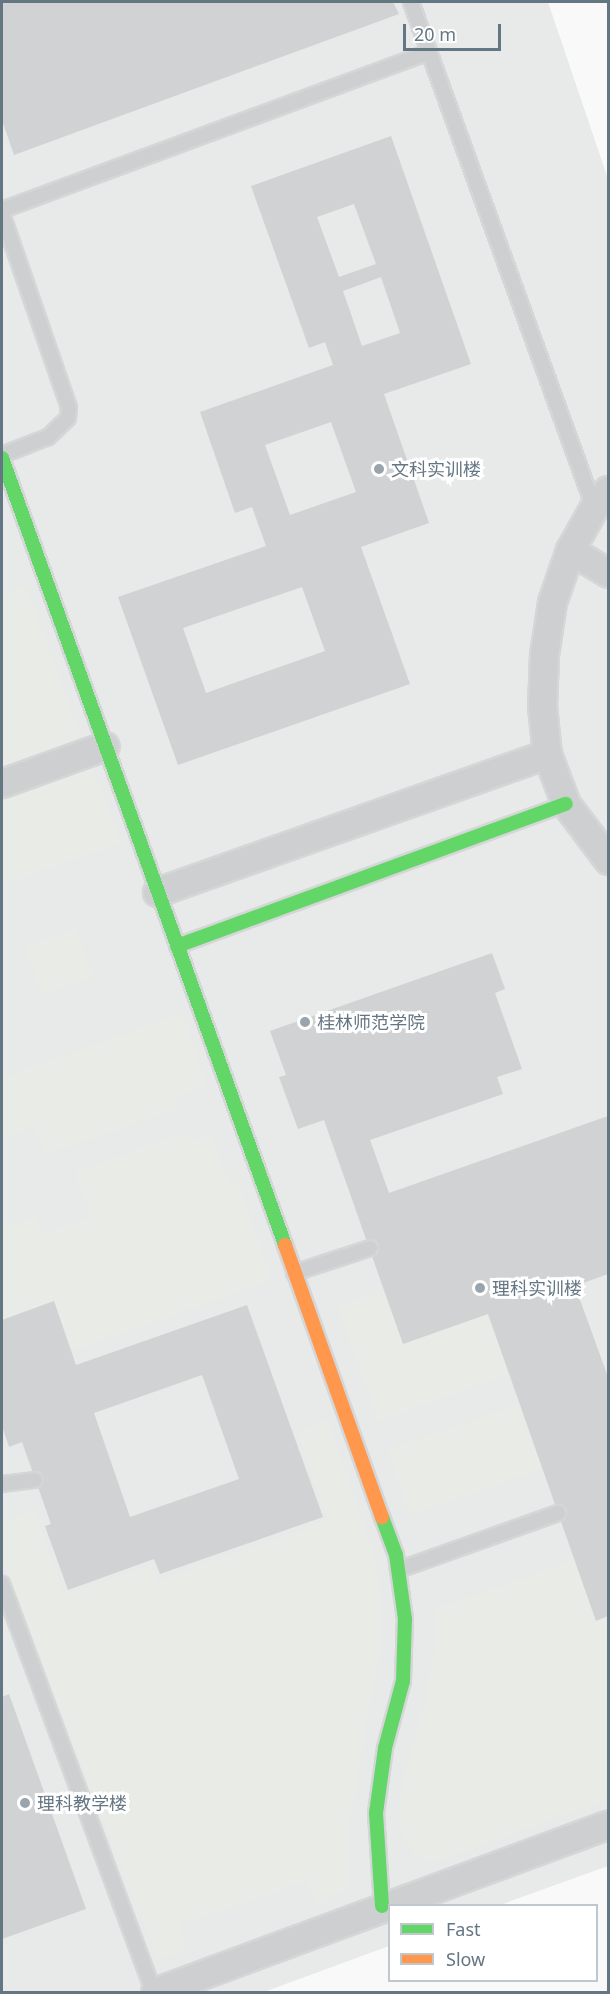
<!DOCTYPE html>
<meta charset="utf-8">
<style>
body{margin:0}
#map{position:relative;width:610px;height:1994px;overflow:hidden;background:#f9f9f9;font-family:"Noto Sans","Noto Sans SC",sans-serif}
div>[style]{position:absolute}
.built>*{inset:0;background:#e8e9e9}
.green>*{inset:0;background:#e8ebe6}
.building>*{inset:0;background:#d0d2d3}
.roads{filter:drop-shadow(2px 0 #d5d6d7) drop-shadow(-2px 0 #d5d6d7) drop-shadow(0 2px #d5d6d7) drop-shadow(0 -2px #d5d6d7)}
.lane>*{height:14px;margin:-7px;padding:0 7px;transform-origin:7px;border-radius:7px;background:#cecfd0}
.street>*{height:27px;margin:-13.5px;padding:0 13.5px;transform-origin:13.5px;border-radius:13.5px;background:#cecfd0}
.fast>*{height:14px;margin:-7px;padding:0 7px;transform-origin:7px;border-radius:7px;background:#63d668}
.slow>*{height:14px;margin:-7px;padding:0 7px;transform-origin:7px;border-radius:7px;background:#ff974d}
.dots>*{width:16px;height:16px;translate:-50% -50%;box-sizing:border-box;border:3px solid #fff;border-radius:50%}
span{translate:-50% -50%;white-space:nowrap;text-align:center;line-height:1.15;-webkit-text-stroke:6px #fff;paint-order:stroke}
.poi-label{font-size:18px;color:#657683}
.left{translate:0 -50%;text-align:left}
.frame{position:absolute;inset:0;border:3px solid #657683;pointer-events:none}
.legend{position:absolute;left:388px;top:1904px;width:210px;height:78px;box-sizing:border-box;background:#fff;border:2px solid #c1c8cd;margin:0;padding:8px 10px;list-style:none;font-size:18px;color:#657683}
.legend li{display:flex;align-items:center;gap:12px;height:30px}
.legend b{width:30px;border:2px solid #c1c8cd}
.scale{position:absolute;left:403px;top:24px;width:98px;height:27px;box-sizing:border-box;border:3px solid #657683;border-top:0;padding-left:8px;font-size:18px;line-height:21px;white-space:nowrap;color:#657683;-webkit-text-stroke:4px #fff;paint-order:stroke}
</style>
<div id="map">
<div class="built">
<div style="clip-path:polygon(2px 2px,548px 2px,608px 179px,608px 1866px,500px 1905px,390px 1906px,389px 1946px,264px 1992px,2px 1992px)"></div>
</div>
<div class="green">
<div style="clip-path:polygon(25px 585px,121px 843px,2px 885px,2px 593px)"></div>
<div style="clip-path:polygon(76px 929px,93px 978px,42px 995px,25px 947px)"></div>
<div style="clip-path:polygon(182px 1013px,208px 1086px,176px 1097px,180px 1108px,45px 1155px,35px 1127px,2px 1139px,2px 1063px,7px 1076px)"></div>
<div style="clip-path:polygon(188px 1131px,192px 1142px,211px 1135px,228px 1183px,237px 1180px,272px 1280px,72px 1351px,54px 1301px,2px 1320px,2px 1228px,36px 1216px,43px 1234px,91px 1217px,75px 1172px)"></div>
<div style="clip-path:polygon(384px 1290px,488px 1314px,509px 1374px,378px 1421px,338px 1307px)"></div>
<div style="clip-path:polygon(519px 1404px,542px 1469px,410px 1515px,388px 1449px)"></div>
<div style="clip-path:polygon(328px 1420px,377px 1565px,382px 1636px,349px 1823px,349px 1886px,318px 1907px,307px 1881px,180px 1925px,187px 1949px,157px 1960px,2px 1556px,2px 1521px,35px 1511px,64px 1594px,151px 1565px,158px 1581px,328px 1520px,297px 1431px)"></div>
<div style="clip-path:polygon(575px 1560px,596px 1620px,608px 1616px,608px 1799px,449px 1858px,429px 1861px,413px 1852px,402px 1837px,399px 1815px,401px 1788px,428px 1691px,435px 1639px,434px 1609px)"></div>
</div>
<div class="building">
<div style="clip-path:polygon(2px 2px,393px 2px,399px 14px,14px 155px,2px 120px)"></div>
<div style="clip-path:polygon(evenodd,391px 136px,471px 364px,384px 394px,429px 523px,361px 547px,410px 684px,178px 765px,118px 597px,266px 546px,252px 507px,235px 513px,200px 412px,333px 365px,325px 342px,309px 348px,251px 186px,391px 136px,354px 204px,376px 264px,339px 277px,317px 217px,354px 204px,391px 136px,381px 277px,400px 333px,362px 346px,343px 291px,381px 277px,391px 136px,331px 422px,356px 492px,290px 515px,265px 445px,331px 422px,391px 136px,302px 587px,325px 651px,206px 693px,183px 628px,302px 587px)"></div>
<div style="clip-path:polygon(492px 953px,505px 989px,495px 993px,522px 1069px,497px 1077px,503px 1094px,370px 1140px,389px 1193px,608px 1116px,608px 1274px,575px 1286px,608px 1377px,608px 1616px,596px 1621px,488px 1314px,403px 1344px,324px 1120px,298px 1129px,279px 1077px,286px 1075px,270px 1031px)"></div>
<div style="clip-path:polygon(evenodd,54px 1301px,76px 1365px,247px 1305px,323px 1517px,160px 1574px,154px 1559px,68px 1590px,45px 1526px,51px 1524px,22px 1442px,9px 1447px,2px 1426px,2px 1320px,54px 1301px,202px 1375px,239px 1479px,130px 1517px,94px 1413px,202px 1375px)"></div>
<div style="clip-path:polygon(9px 1694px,86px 1909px,2px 1939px,2px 1697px)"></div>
</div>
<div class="roads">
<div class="lane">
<div style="left:411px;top:2px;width:537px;rotate:70.08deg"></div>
<div style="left:2px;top:210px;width:455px;rotate:-20.3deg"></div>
<div style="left:2px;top:214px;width:205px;rotate:70.9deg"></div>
<div style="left:69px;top:408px;width:10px;rotate:96deg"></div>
<div style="left:68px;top:418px;width:28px;rotate:136deg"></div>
<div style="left:48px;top:437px;width:49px;rotate:158.6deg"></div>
<div style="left:294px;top:1273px;width:80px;rotate:-18.2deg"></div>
<div style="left:2px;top:1484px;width:33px;rotate:-7deg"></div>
<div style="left:398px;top:1570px;width:170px;rotate:-19.6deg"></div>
<div style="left:2px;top:1584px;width:435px;rotate:69.6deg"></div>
</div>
<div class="street">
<div style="left:608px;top:490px;width:22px;rotate:129deg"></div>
<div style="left:594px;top:507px;width:49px;rotate:119.2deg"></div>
<div style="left:570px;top:550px;width:55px;rotate:109.1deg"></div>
<div style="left:552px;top:602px;width:54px;rotate:98.6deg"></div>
<div style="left:544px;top:655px;width:51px;rotate:92.2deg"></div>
<div style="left:542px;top:706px;width:48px;rotate:84.1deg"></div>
<div style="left:547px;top:754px;width:53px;rotate:69.2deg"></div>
<div style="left:566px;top:804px;width:70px;rotate:53.1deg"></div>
<div style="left:570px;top:550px;width:44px;rotate:31.2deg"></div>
<div style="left:2px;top:783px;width:109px;rotate:-19.8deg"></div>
<div style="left:157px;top:892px;width:414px;rotate:-19.5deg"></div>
<div style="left:155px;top:1992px;width:483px;rotate:-20.3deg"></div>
</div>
<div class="fast">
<div style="left:2px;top:458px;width:836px;rotate:70.22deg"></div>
<div style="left:177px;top:946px;width:414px;rotate:-20.1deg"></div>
<div style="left:382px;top:1906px;width:93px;rotate:-93.7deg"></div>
<div style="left:376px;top:1813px;width:66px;rotate:-82.1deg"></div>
<div style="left:385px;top:1748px;width:69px;rotate:-75deg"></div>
<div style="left:403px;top:1681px;width:62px;rotate:-88.2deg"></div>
<div style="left:405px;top:1619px;width:65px;rotate:-98deg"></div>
<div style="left:396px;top:1555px;width:40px;rotate:-110.2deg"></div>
</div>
<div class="slow">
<div style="left:285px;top:1245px;width:289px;rotate:70.4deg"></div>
</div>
</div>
<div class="dots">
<div style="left:379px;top:469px;background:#99a4ac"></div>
<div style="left:305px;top:1022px;background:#99a4ac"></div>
<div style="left:480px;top:1288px;background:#99a4ac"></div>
<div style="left:25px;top:1803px;background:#99a4ac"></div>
</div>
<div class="poi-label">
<span class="left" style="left:391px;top:469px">文科实训楼</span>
<span class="left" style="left:317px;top:1022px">桂林师范学院</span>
<span class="left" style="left:492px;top:1288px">理科实训楼</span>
<span class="left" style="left:37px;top:1803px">理科教学楼</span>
</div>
<div class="frame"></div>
<ul class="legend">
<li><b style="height:8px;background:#63d668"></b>Fast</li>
<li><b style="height:8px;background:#ff974d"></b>Slow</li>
</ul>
<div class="scale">20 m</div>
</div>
